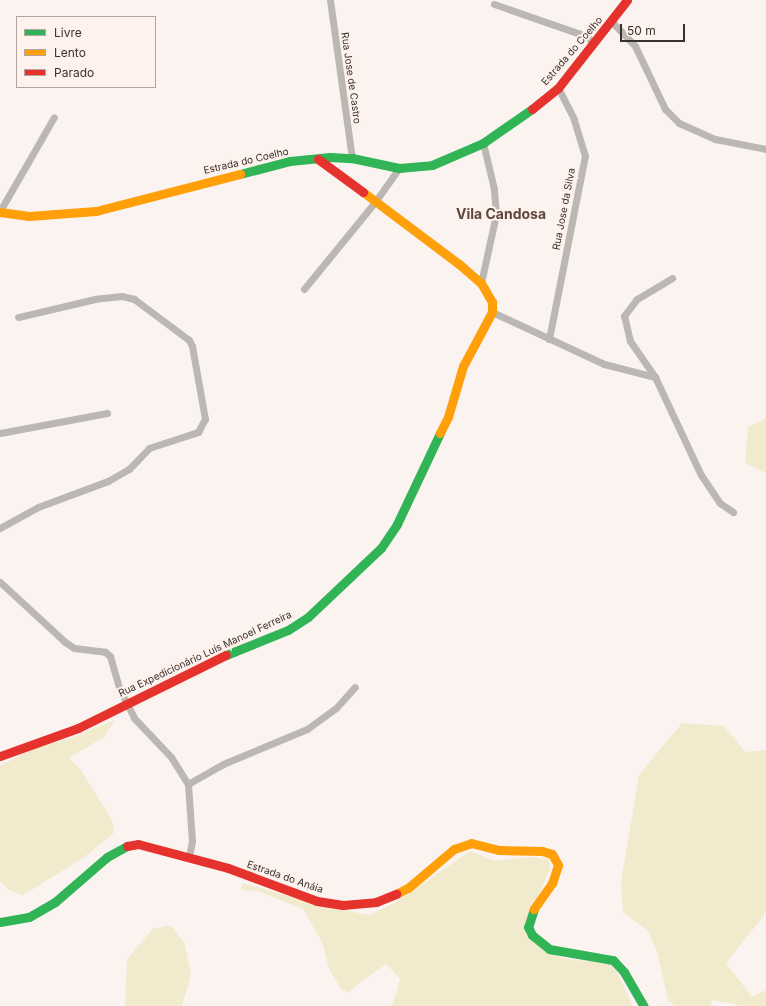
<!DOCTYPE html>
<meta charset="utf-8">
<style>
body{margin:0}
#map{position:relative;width:766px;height:1006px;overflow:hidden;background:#fbf3f0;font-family:Inter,sans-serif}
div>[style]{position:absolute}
.green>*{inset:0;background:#f2eacd}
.street>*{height:7px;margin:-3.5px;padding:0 3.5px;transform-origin:3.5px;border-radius:3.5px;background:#bbb8b4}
.fast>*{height:9px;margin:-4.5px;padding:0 4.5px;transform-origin:4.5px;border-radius:4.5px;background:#30b455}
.slow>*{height:9px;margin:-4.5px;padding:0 4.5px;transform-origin:4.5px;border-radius:4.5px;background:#ff9f0a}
.jam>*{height:9px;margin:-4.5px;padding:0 4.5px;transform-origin:4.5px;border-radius:4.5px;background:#e5322d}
span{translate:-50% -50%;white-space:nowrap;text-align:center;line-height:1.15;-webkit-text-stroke:4px #fff2ec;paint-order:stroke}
.street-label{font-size:10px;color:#39312d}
.district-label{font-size:14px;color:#5b4941;font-weight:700}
.legend{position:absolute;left:16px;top:16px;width:140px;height:72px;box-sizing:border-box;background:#fff2ec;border:1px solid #b0a5a0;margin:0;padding:5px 7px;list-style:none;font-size:12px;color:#39312d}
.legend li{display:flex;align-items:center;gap:8px;height:20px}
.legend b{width:20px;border:1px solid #b0a5a0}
.scale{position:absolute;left:620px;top:24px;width:65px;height:18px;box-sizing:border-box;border:2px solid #39312d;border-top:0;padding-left:5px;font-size:12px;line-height:14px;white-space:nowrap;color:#39312d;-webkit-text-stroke:3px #fff2ec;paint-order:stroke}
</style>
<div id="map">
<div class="green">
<div style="clip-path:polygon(766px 418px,766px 473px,745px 463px,748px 427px)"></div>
<div style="clip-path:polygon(115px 720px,104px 737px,69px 758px,81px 770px,108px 814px,114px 825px,113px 834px,83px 858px,30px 891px,22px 895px,7px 889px,0 881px,0 766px,32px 749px,71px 738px)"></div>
<div style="clip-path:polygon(682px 723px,724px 726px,745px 752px,766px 750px,766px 911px,759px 922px,726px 963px,752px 997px,766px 990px,766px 1006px,744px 1006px,712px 1000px,711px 1006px,675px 1006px,668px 1001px,657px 951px,647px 930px,623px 912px,621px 882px,639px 775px)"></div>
<div style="clip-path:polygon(470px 851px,495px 861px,531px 857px,549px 859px,550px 869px,528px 919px,545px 952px,567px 959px,613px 964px,633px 1006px,392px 1006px,400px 979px,386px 964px,359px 983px,349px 993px,341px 989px,329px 969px,323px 944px,303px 909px,258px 891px,241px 890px,243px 883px,328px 907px,369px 915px,398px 901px)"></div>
<div style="clip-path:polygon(170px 925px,184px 942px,191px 974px,182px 1006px,125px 1006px,127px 960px,152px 929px)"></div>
</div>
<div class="street">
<div style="left:330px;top:0;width:160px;rotate:82.1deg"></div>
<div style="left:494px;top:4px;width:91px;rotate:19.2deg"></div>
<div style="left:580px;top:34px;width:17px;rotate:28deg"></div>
<div style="left:612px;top:22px;width:33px;rotate:46deg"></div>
<div style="left:635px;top:46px;width:70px;rotate:64.5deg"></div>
<div style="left:665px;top:109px;width:20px;rotate:45deg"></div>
<div style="left:679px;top:123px;width:39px;rotate:24deg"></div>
<div style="left:715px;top:139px;width:52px;rotate:11.1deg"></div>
<div style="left:0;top:211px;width:108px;rotate:-60.1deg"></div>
<div style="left:481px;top:283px;width:71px;rotate:-77.7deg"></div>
<div style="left:496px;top:214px;width:25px;rotate:-95deg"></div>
<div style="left:494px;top:189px;width:47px;rotate:-103.4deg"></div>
<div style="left:304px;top:289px;width:112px;rotate:-50.8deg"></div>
<div style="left:375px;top:202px;width:42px;rotate:-54.8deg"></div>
<div style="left:492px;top:312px;width:123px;rotate:24.9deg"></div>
<div style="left:604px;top:364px;width:53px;rotate:14.3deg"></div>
<div style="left:655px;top:377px;width:108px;rotate:64.9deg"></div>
<div style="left:701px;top:475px;width:34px;rotate:56deg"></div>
<div style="left:720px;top:503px;width:16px;rotate:35deg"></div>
<div style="left:549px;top:339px;width:187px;rotate:-78.9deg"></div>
<div style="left:585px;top:156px;width:39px;rotate:-107deg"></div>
<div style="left:574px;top:119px;width:35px;rotate:-117deg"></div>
<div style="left:655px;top:377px;width:44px;rotate:-124.8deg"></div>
<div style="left:630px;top:341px;width:26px;rotate:-103deg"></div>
<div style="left:624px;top:316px;width:21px;rotate:-53deg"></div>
<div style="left:637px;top:299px;width:41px;rotate:-31deg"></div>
<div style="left:0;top:433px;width:109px;rotate:-10.6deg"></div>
<div style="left:0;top:528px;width:43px;rotate:-28.9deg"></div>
<div style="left:38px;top:507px;width:75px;rotate:-20.4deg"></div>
<div style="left:108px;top:481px;width:24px;rotate:-30deg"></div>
<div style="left:129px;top:469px;width:29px;rotate:-46deg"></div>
<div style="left:149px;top:448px;width:52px;rotate:-18.1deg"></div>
<div style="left:198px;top:432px;width:15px;rotate:-62deg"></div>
<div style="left:205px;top:419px;width:74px;rotate:-100.1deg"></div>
<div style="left:192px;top:346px;width:7px;rotate:-117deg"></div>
<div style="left:189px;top:340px;width:69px;rotate:-143.3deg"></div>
<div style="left:134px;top:299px;width:12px;rotate:-166deg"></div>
<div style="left:122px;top:296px;width:27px;rotate:174deg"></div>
<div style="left:95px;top:299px;width:79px;rotate:166.8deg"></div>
<div style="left:0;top:582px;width:88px;rotate:42.7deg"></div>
<div style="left:65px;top:642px;width:11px;rotate:34deg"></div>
<div style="left:74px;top:648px;width:31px;rotate:7deg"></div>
<div style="left:105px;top:652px;width:6px;rotate:39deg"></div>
<div style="left:110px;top:656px;width:35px;rotate:74deg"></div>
<div style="left:120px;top:690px;width:31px;rotate:63deg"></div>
<div style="left:134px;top:718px;width:54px;rotate:46.5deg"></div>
<div style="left:171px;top:757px;width:32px;rotate:58deg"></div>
<div style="left:188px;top:784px;width:57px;rotate:86deg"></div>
<div style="left:192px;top:841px;width:16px;rotate:101deg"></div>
<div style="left:188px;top:784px;width:40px;rotate:-29.7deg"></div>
<div style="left:223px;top:764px;width:91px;rotate:-22.6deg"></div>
<div style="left:307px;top:729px;width:36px;rotate:-36deg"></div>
<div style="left:336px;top:708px;width:28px;rotate:-48deg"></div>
</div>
<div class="fast">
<div style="left:240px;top:174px;width:52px;rotate:-14.6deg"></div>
<div style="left:290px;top:161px;width:40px;rotate:-5.7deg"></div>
<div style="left:330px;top:157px;width:22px;rotate:3deg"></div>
<div style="left:352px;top:158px;width:48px;rotate:12deg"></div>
<div style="left:399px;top:168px;width:33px;rotate:-5deg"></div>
<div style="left:432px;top:165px;width:56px;rotate:-23.3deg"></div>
<div style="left:483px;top:143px;width:60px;rotate:-34.8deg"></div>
<div style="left:226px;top:655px;width:67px;rotate:-22deg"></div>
<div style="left:288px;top:630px;width:24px;rotate:-33deg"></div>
<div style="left:308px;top:617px;width:100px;rotate:-43.4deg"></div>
<div style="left:381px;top:548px;width:29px;rotate:-56deg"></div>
<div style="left:397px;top:524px;width:101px;rotate:-64.7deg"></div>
<div style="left:534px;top:909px;width:19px;rotate:108deg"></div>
<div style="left:528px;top:927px;width:9px;rotate:63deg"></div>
<div style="left:532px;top:935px;width:22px;rotate:39deg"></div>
<div style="left:549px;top:949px;width:65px;rotate:9.8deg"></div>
<div style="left:613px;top:960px;width:16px;rotate:47deg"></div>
<div style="left:624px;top:972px;width:39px;rotate:60deg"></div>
<div style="left:0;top:922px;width:29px;rotate:-10deg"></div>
<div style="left:29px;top:917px;width:30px;rotate:-30deg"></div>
<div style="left:55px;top:902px;width:69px;rotate:-40.9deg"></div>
<div style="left:107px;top:857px;width:23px;rotate:-29deg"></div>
</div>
<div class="slow">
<div style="left:363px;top:192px;width:120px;rotate:36.9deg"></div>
<div style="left:459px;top:264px;width:29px;rotate:41deg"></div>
<div style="left:481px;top:283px;width:22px;rotate:60deg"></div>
<div style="left:492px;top:302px;width:10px;rotate:90deg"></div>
<div style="left:492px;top:312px;width:61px;rotate:118.2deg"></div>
<div style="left:463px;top:366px;width:53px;rotate:106.4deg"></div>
<div style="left:448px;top:417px;width:18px;rotate:117deg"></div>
<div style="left:0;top:212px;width:29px;rotate:8deg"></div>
<div style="left:29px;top:216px;width:67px;rotate:-4.3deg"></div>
<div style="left:96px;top:211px;width:149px;rotate:-14.4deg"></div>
<div style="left:396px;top:894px;width:13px;rotate:-27deg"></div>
<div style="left:408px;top:888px;width:60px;rotate:-40.3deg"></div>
<div style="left:454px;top:849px;width:18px;rotate:-19deg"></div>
<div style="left:471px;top:843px;width:29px;rotate:14deg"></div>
<div style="left:499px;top:850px;width:43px;rotate:1.3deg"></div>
<div style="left:542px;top:851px;width:10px;rotate:17deg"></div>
<div style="left:552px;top:854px;width:13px;rotate:61deg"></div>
<div style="left:558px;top:865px;width:19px;rotate:108deg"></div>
<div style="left:552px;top:883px;width:32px;rotate:125deg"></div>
</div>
<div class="jam">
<div style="left:532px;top:109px;width:33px;rotate:-39deg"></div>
<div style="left:558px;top:88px;width:112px;rotate:-51.9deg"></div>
<div style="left:318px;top:159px;width:56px;rotate:36.3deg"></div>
<div style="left:0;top:756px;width:83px;rotate:-19.7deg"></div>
<div style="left:78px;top:728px;width:165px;rotate:-26.3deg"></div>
<div style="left:127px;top:846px;width:11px;rotate:-10deg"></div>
<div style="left:138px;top:844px;width:93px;rotate:14.9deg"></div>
<div style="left:228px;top:868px;width:95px;rotate:20.3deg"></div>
<div style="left:317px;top:901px;width:26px;rotate:9deg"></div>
<div style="left:343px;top:905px;width:33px;rotate:-5deg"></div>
<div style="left:376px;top:902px;width:22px;rotate:-22deg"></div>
</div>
<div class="street-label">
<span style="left:572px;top:51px;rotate:-49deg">Estrada do Coelho</span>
<span style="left:351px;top:78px;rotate:82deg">Rua Jose de Castro</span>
<span style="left:246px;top:161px;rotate:-13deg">Estrada do Coelho</span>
<span style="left:564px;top:209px;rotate:-79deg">Rua Jose da Silva</span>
<span style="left:205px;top:654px;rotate:-25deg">Rua Expedicionário Luís Manoel Ferreira</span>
<span style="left:285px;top:877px;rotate:19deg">Estrada do Anáia</span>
</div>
<div class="district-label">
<span style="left:501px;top:214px">Vila Candosa</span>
</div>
<ul class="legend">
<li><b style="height:5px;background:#30b455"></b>Livre</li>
<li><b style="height:5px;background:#ff9f0a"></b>Lento</li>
<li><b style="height:5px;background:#e5322d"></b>Parado</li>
</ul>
<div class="scale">50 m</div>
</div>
